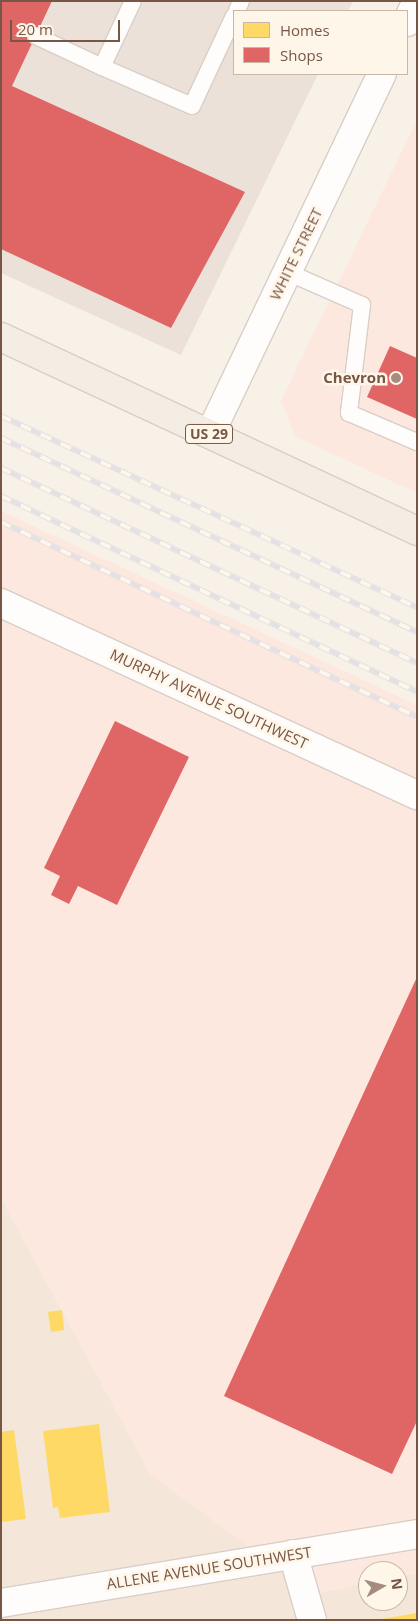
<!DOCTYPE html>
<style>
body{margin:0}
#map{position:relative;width:418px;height:1621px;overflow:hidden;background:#f8f1e8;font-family:"Open Sans",sans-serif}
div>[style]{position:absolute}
.residential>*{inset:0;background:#f4e6d8}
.commercial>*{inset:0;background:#fce8de}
.industrial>*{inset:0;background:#ebe1d9}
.homes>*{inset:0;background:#ffd966}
.shops>*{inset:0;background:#e06666}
.roads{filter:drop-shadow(1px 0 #d9cec6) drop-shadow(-1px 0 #d9cec6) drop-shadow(0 1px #d9cec6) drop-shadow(0 -1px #d9cec6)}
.service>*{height:16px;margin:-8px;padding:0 8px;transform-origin:8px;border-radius:8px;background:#fefdfc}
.minor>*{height:28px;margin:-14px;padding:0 14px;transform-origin:14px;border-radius:14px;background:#fefdfc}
.tertiary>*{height:28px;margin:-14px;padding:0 14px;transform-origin:14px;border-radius:14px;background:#fefdfc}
.primary>*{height:28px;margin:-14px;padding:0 14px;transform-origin:14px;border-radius:14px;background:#f3ede4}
.rail>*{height:5.5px;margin-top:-2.75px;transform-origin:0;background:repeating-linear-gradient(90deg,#fff6ea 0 11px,#e4e1e5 0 22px);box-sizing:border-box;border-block:1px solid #e4e1e5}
.dots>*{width:14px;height:14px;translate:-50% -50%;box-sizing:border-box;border:2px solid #fff6ea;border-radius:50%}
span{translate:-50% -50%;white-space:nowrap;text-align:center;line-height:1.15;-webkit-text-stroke:5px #fff6ea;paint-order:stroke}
.shield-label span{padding:1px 4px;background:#fff6ea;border:1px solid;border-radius:4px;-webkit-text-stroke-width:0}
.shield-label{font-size:14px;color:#785646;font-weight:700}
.street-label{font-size:15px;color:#785646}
.poi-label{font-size:15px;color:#785646;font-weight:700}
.right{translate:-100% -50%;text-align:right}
.frame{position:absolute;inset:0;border:2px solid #785646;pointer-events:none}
.legend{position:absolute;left:233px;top:10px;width:175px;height:65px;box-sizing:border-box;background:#fff6ea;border:1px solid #c9b6a8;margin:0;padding:6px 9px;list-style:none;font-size:15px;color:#785646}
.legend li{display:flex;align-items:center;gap:10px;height:25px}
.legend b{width:25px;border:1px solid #c9b6a8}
.north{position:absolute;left:358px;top:1561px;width:50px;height:50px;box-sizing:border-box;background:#fff6ea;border:1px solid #c9b6a8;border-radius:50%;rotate:82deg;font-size:14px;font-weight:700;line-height:20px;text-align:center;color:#785646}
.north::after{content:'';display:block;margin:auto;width:18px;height:22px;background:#a58c7f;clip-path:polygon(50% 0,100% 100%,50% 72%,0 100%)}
.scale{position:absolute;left:10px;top:20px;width:110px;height:22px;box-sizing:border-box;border:2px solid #785646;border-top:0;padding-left:6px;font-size:15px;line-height:18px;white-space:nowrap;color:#785646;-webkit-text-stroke:4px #fff6ea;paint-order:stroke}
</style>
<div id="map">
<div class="residential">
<div style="clip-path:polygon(1px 1198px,151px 1475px,314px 1594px,368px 1583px,368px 1601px,398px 1601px,398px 1577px,417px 1573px,417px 1620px,1px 1620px)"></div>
</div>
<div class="commercial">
<div style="clip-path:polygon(417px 120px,417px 493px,296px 437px,281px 401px)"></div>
<div style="clip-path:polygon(1px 511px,417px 705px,417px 1573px,398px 1577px,398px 1571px,368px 1571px,368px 1583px,314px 1594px,151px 1475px,1px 1198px)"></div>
</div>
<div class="industrial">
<div style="clip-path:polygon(1px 1px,353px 1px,348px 11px,234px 11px,234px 74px,318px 74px,181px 355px,1px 273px)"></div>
</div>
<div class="homes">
<div style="clip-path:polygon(62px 1310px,64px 1330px,51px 1332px,48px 1312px)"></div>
<div style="clip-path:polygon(99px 1424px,110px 1512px,60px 1518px,58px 1507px,53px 1508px,43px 1431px)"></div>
<div style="clip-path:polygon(14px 1430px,26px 1519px,1px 1522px,1px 1432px)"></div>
<div style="clip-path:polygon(417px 1613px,417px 1620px,381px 1620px,381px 1619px)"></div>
</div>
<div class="shops">
<div style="clip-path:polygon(1px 1px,52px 1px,12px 86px,245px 192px,171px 328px,1px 249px)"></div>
<div style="clip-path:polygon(390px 346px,417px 358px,417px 419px,367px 397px)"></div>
<div style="clip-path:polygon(115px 721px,189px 757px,117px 905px,78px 886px,69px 904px,51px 895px,60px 876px,44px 868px)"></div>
<div style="clip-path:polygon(417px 977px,417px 1421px,392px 1474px,224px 1396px)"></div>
</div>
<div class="roads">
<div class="service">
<div style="left:133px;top:1px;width:73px;rotate:115.2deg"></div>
<div style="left:102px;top:67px;width:98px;rotate:23.4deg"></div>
<div style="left:192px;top:106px;width:99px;rotate:-65deg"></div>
<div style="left:237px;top:11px;width:11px;rotate:-68deg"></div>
<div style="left:36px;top:36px;width:73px;rotate:25.2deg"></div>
<div style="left:287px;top:272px;width:82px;rotate:23.7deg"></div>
<div style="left:362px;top:305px;width:109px;rotate:96.9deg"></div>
<div style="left:349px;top:413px;width:74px;rotate:23.1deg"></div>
</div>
<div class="minor">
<div style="left:293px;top:1554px;width:69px;rotate:73.9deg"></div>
<div style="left:1px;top:1603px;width:422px;rotate:-9.4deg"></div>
</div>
<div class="tertiary">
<div style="left:407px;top:22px;width:23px;rotate:-65deg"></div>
<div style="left:210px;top:434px;width:399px;rotate:-64.5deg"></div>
<div style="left:1px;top:603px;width:458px;rotate:24.8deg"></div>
</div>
<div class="primary">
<div style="left:1px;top:337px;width:459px;rotate:25deg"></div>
</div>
</div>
<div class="rail">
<div style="left:1px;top:416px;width:458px;rotate:24.7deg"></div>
<div style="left:1px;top:438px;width:459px;rotate:25deg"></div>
<div style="left:1px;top:468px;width:459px;rotate:25.1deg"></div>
<div style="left:1px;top:496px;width:460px;rotate:25.2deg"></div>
<div style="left:1px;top:522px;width:459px;rotate:25.1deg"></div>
</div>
<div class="dots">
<div style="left:396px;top:378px;background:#a58c7f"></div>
</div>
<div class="shield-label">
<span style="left:209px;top:434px">US 29</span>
</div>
<div class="street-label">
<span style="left:296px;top:254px;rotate:-64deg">WHITE STREET</span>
<span style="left:209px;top:699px;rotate:25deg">MURPHY AVENUE SOUTHWEST</span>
<span style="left:209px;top:1568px;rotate:-9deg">ALLENE AVENUE SOUTHWEST</span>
</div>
<div class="poi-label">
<span class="right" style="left:386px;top:378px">Chevron</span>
</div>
<div class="frame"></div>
<ul class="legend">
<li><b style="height:14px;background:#ffd966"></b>Homes</li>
<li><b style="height:14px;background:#e06666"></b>Shops</li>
</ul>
<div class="north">N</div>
<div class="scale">20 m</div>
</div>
